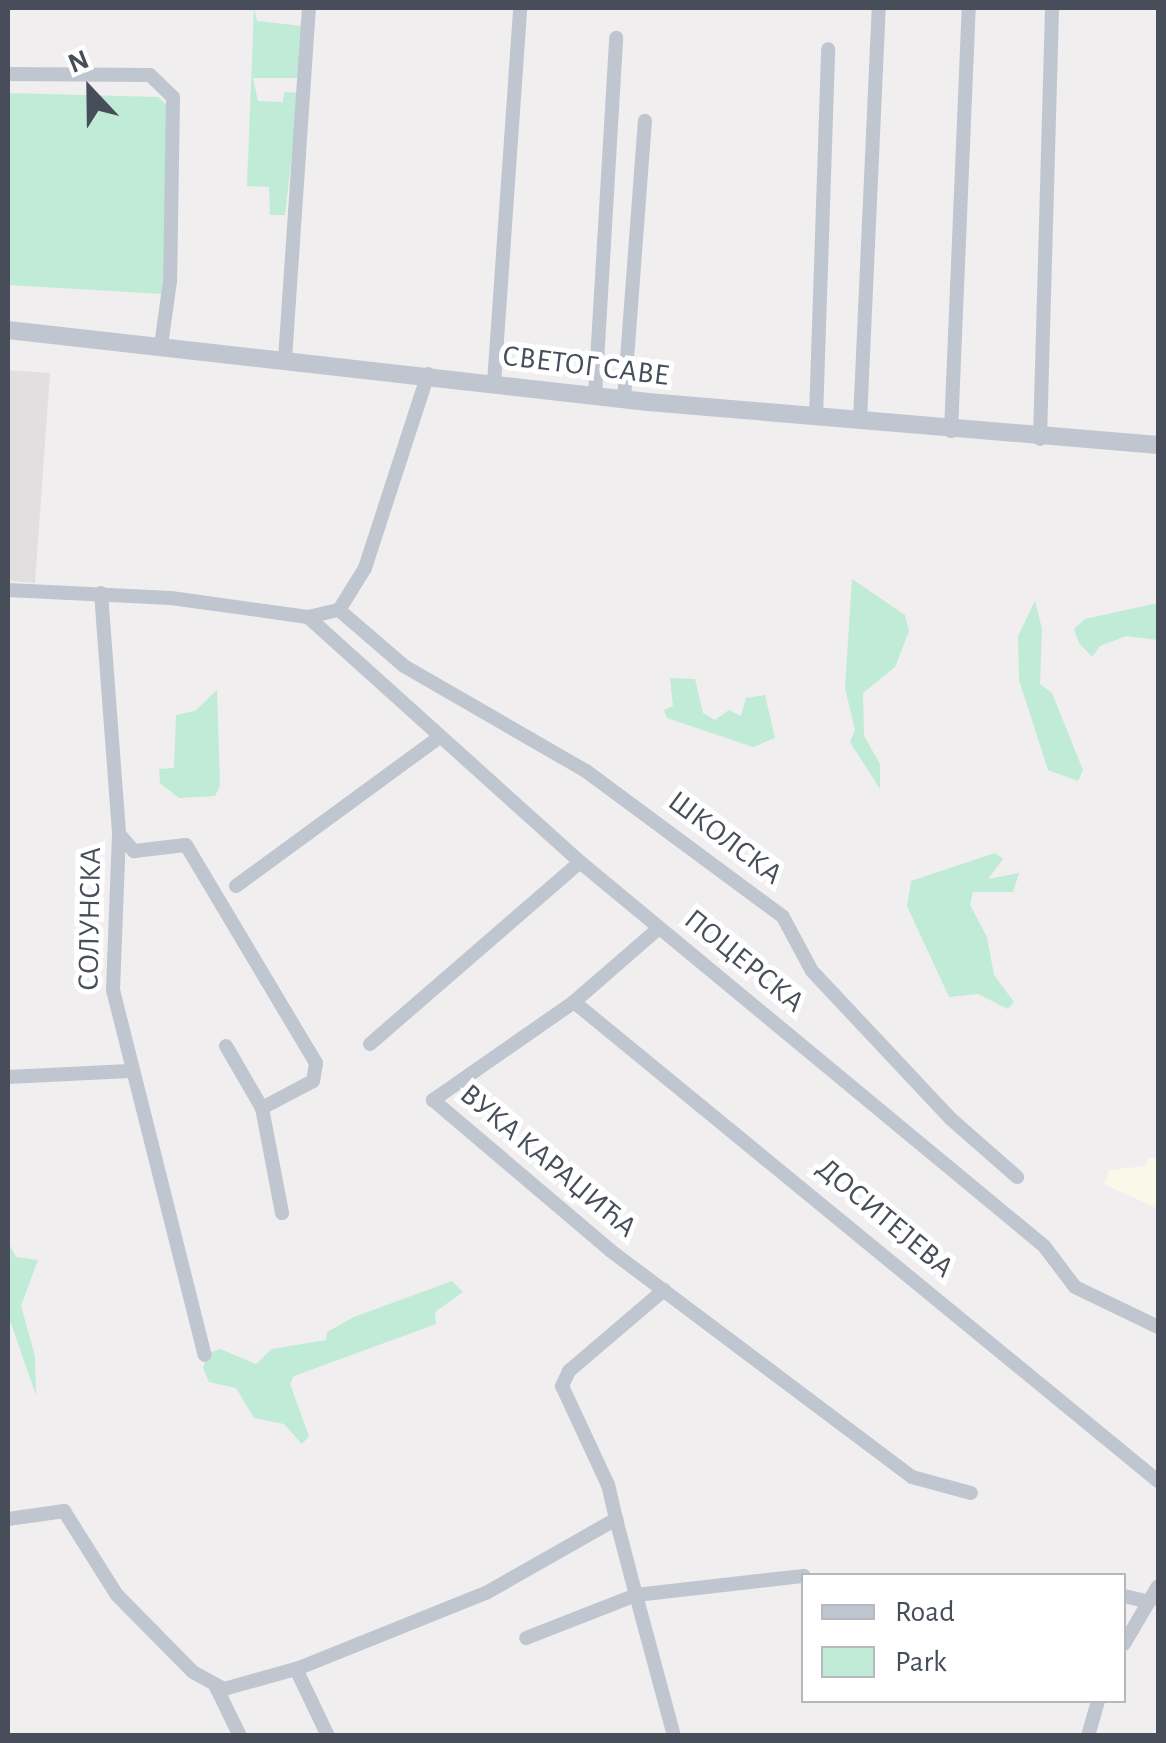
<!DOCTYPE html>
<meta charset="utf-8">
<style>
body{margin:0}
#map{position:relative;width:1166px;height:1743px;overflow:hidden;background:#f0eeee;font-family:"Alegreya Sans",sans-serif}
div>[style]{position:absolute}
.commercial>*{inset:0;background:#faf8e8}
.education>*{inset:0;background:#e1dfdf}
.green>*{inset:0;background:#bfebd7}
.minor>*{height:14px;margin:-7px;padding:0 7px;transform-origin:7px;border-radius:7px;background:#bfc6cf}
.tertiary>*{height:18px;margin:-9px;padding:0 9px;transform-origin:9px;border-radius:9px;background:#bfc6cf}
span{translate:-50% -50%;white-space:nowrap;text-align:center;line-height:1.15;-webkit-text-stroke:10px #fff;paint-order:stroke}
.street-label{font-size:30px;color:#474e5a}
.frame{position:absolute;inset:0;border:10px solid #474e5a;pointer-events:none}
.legend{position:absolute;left:801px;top:1573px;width:325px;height:130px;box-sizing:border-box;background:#fff;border:2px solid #b5b8bd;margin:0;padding:12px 18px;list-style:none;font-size:30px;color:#474e5a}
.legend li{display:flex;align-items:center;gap:20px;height:50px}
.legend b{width:50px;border:2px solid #b5b8bd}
.north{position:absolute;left:40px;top:40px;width:100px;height:100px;-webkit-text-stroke:8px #fff;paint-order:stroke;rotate:338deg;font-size:28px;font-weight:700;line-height:40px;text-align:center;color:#474e5a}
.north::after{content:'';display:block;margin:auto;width:35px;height:45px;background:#474e5a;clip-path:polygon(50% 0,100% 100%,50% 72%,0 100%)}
</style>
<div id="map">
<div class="commercial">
<div style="clip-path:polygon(1147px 1158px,1158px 1158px,1158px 1209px,1104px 1184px,1109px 1170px,1146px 1166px)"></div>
</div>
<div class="education">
<div style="clip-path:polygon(8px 370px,50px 373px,35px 583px,8px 581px)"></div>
</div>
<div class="green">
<div style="clip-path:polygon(254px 8px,257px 21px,303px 26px,300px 78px,253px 78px,258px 101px,283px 102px,284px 92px,299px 93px,285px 215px,270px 215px,269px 187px,247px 186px)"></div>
<div style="clip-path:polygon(8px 93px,158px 97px,168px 106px,163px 294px,8px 285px)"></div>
<div style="clip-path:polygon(852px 579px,905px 615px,909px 631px,895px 667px,863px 693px,864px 736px,880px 764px,880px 789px,850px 742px,855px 730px,845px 688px)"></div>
<div style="clip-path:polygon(1035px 601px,1042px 629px,1040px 684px,1052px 693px,1083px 770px,1078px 781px,1048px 770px,1019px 680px,1018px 636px)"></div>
<div style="clip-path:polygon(1158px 603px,1158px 640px,1126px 636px,1100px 646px,1092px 657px,1079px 643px,1074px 629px,1085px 619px)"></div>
<div style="clip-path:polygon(670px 678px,695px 679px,703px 713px,715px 720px,729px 710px,741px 716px,746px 698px,765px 695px,775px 738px,753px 747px,667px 718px,664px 710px,673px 706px)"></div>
<div style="clip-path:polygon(217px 690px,220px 786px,215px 796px,179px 798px,160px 783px,159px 769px,174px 768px,176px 715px,195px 711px)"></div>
<div style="clip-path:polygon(995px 853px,1003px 859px,988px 879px,1019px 873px,1013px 892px,973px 892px,970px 905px,987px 937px,994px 975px,1014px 1002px,1008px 1009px,978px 994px,949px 997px,907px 906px,911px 881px)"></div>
<div style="clip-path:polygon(8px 1242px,16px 1257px,38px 1260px,21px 1306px,35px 1356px,36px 1395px,8px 1315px)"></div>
<div style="clip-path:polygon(452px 1281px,463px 1292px,435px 1312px,436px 1324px,294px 1376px,290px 1384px,309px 1436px,302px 1444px,284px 1424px,254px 1418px,236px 1388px,209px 1382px,203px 1368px,208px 1353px,220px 1349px,256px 1364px,272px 1349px,326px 1340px,327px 1332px,354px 1317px)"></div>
</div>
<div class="minor">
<div style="left:8px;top:74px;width:142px;rotate:0.4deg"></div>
<div style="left:150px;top:75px;width:32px;rotate:44deg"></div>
<div style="left:173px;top:97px;width:184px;rotate:90.9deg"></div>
<div style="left:170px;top:281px;width:66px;rotate:97.9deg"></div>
<div style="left:285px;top:359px;width:352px;rotate:-86.1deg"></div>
<div style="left:494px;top:383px;width:376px;rotate:-86deg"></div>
<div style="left:595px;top:395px;width:358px;rotate:-86.6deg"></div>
<div style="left:624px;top:399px;width:279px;rotate:-85.7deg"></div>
<div style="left:816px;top:417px;width:368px;rotate:-88.1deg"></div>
<div style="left:860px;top:421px;width:413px;rotate:-87.4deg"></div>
<div style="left:951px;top:431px;width:423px;rotate:-87.6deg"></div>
<div style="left:1040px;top:439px;width:431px;rotate:-88.4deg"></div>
<div style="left:8px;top:590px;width:163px;rotate:2.8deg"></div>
<div style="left:171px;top:598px;width:138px;rotate:7.9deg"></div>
<div style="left:308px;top:617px;width:32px;rotate:-13deg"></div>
<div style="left:339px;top:610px;width:49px;rotate:-58.2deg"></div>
<div style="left:365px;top:568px;width:204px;rotate:-72deg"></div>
<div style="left:101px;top:593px;width:242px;rotate:85.7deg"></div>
<div style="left:119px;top:834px;width:156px;rotate:92.2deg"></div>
<div style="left:113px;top:990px;width:376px;rotate:75.9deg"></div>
<div style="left:339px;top:610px;width:86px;rotate:40.7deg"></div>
<div style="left:404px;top:666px;width:210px;rotate:30deg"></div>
<div style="left:586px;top:771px;width:245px;rotate:36.5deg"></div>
<div style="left:783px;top:917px;width:61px;rotate:61.8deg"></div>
<div style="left:812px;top:971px;width:203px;rotate:46.8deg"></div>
<div style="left:951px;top:1119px;width:88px;rotate:41.3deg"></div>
<div style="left:308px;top:617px;width:366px;rotate:42deg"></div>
<div style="left:580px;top:862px;width:602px;rotate:39.61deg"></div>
<div style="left:1044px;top:1246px;width:51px;rotate:52.9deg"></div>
<div style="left:1075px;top:1287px;width:92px;rotate:25.7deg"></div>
<div style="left:119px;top:834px;width:23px;rotate:49deg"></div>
<div style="left:134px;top:851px;width:52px;rotate:-6.6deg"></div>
<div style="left:186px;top:845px;width:254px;rotate:59.2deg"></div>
<div style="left:316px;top:1063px;width:18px;rotate:99deg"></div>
<div style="left:313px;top:1081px;width:58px;rotate:152.1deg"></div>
<div style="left:236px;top:886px;width:250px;rotate:-36.2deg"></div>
<div style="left:659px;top:928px;width:113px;rotate:139deg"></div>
<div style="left:574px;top:1002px;width:172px;rotate:145.2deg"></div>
<div style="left:433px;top:1100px;width:233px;rotate:40.3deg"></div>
<div style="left:611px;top:1251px;width:376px;rotate:36.9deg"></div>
<div style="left:912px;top:1477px;width:61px;rotate:15.2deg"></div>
<div style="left:574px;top:1002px;width:755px;rotate:39.36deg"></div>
<div style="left:370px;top:1044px;width:278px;rotate:-40.9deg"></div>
<div style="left:226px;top:1046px;width:72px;rotate:59.9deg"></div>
<div style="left:262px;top:1108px;width:107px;rotate:79.2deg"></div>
<div style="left:8px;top:1077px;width:121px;rotate:-2.8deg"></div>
<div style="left:8px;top:1519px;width:57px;rotate:-8.1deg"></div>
<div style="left:64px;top:1511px;width:99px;rotate:57.8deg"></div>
<div style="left:117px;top:1595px;width:108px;rotate:45.4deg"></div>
<div style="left:193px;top:1672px;width:35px;rotate:29deg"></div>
<div style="left:224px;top:1689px;width:78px;rotate:-15.6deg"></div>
<div style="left:299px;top:1668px;width:201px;rotate:-21.9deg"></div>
<div style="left:486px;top:1593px;width:150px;rotate:-29.6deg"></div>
<div style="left:616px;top:1519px;width:79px;rotate:75.3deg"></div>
<div style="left:636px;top:1595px;width:118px;rotate:158.6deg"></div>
<div style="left:616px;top:1519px;width:35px;rotate:-103deg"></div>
<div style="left:608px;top:1485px;width:109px;rotate:-114.9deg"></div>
<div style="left:562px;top:1386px;width:17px;rotate:-65deg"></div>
<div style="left:569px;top:1371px;width:125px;rotate:-40.5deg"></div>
<div style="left:1124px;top:1596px;width:26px;rotate:13deg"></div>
<div style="left:1124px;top:1644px;width:67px;rotate:-59.6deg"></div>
<div style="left:296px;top:1669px;width:74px;rotate:64.5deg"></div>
<div style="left:216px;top:1687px;width:55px;rotate:63.9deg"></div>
<div style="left:674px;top:1736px;width:146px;rotate:-105.1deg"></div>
<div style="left:636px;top:1595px;width:169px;rotate:-6.5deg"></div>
<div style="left:1088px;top:1736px;width:37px;rotate:-74deg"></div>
</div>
<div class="tertiary">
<div style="left:8px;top:330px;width:644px;rotate:6.42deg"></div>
<div style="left:648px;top:402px;width:512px;rotate:4.82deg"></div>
</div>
<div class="street-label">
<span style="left:586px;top:366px;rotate:7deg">СВЕТОГ САВЕ</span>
<span style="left:725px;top:838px;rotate:37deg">ШКОЛСКА</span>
<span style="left:90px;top:919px;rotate:-89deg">СОЛУНСКА</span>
<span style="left:744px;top:961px;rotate:39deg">ПОЦЕРСКА</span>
<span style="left:548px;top:1161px;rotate:40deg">ВУКА КАРАЏИЋА</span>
<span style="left:885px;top:1218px;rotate:40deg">ДОСИТЕЈЕВА</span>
</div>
<div class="frame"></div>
<ul class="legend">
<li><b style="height:12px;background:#bfc6cf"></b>Road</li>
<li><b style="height:28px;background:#bfebd7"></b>Park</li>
</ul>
<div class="north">N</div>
</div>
